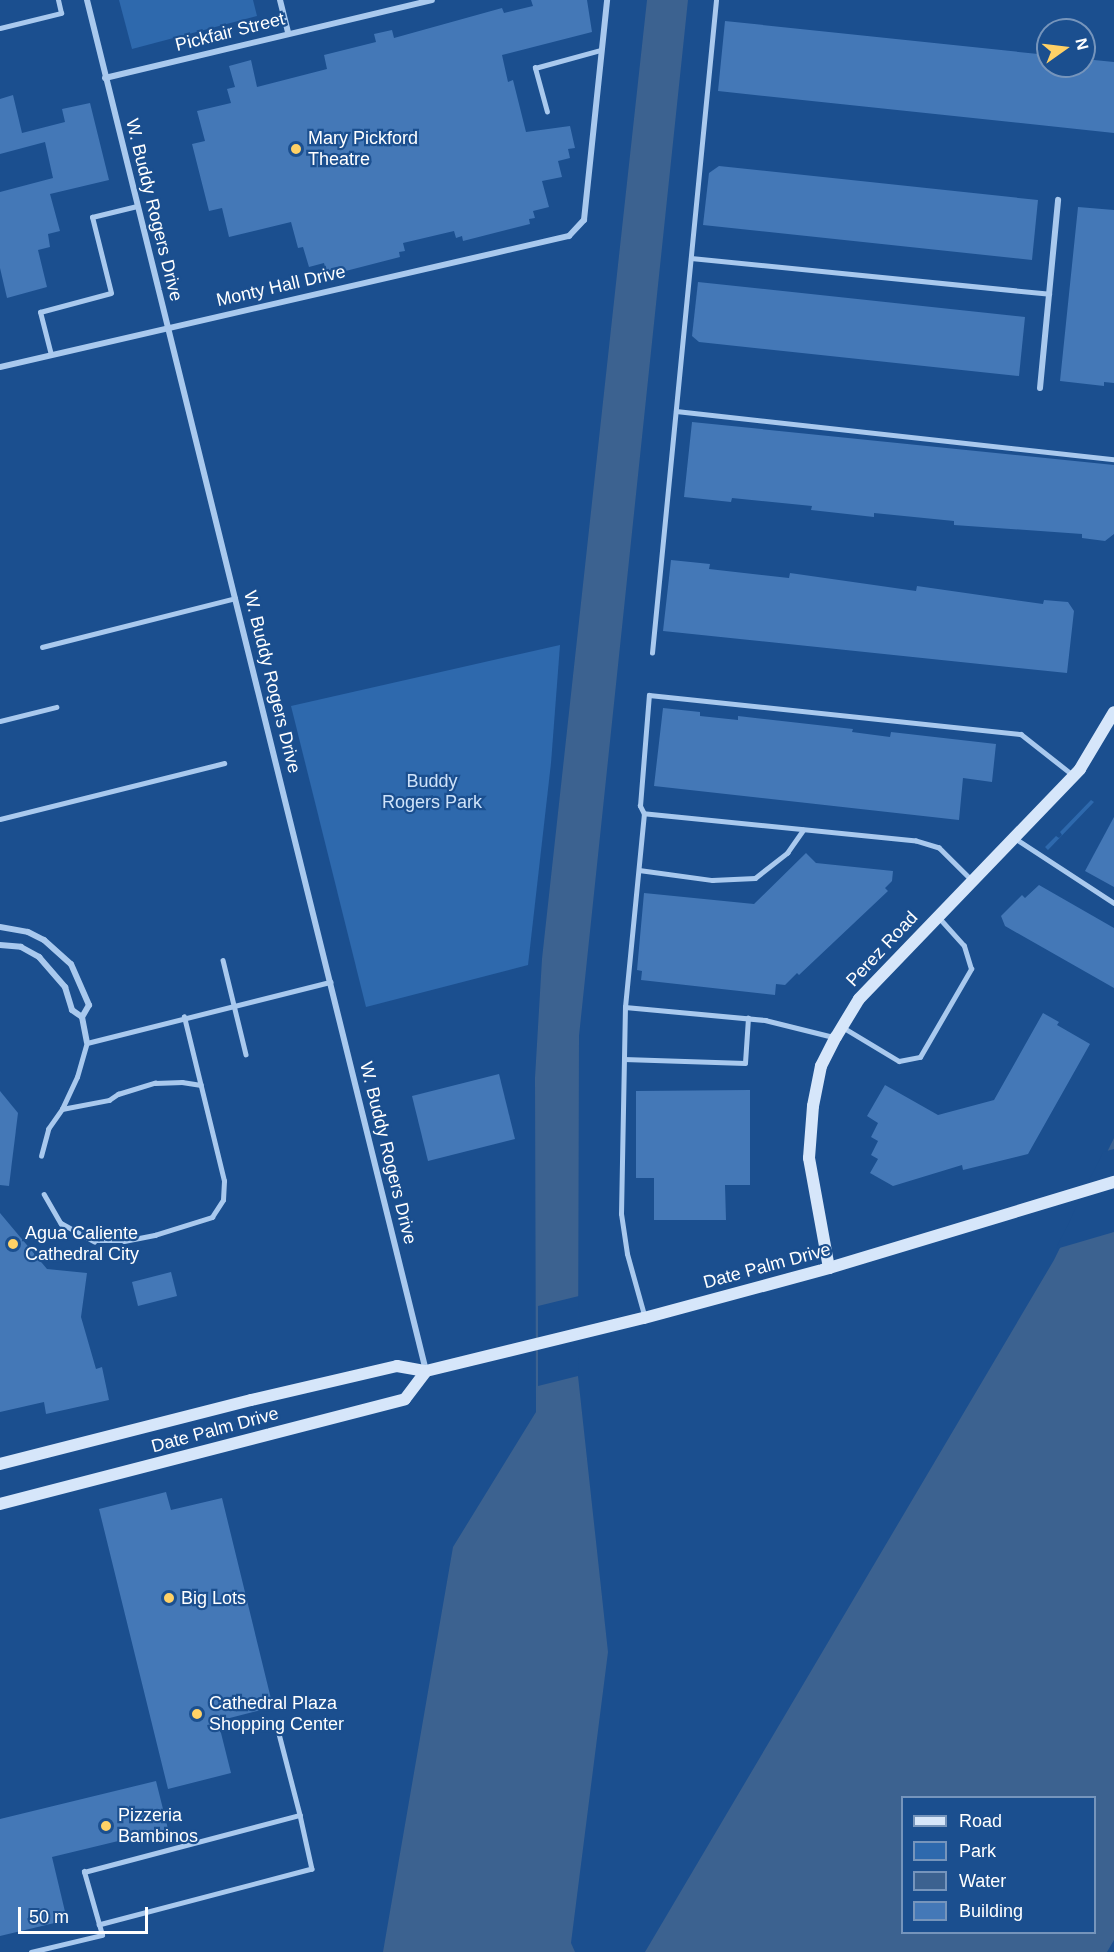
<!DOCTYPE html>
<style>
body{margin:0}
#map{position:relative;width:1114px;height:1952px;overflow:hidden;background:#1b4f8f;font-family:Helvetica,sans-serif}
div>[style]{position:absolute}
.green>*{inset:0;background:#2e69ad}
.water>*{inset:0;background:#3c6290}
.pier>*{inset:0;background:#1b4f8f}
.building>*{inset:0;background:#4478b7}
.lane>*{height:4.5px;margin:-2.25px;padding:0 2.25px;transform-origin:2.25px;border-radius:2.25px;background:#a9c9ee}
.street>*{height:6px;margin:-3px;padding:0 3px;transform-origin:3px;border-radius:3px;background:#a9c9ee}
.secondary>*{height:12px;margin:-6px;padding:0 6px;transform-origin:6px;border-radius:6px;background:#d6e6fa}
.dots>*{width:16px;height:16px;translate:-50% -50%;box-sizing:border-box;border:3px solid #1b4f8f;border-radius:50%}
span{translate:-50% -50%;white-space:nowrap;text-align:center;line-height:1.15;-webkit-text-stroke:4.5px #1b4f8f;paint-order:stroke}
.street-label{font-size:18px;color:#fff}
.poi-label{font-size:18px;color:#fff}
.left{translate:0 -50%;text-align:left}
.park-label{font-size:18px;color:#cfe3fa}
.legend{position:absolute;left:901px;top:1796px;width:195px;height:138px;box-sizing:border-box;background:#1b4f8f;border:2px solid #7695bc;margin:0;padding:8px 10px;list-style:none;font-size:18px;color:#fff}
.legend li{display:flex;align-items:center;gap:12px;height:30px}
.legend b{width:30px;border:2px solid #7695bc}
.north{position:absolute;left:1036px;top:18px;width:60px;height:60px;box-sizing:border-box;background:#1b4f8f;border:2px solid #7695bc;border-radius:50%;rotate:76deg;font-size:16px;font-weight:700;line-height:24px;text-align:center;color:#fff}
.north::after{content:'';display:block;margin:auto;width:21px;height:27px;background:#ffd166;clip-path:polygon(50% 0,100% 100%,50% 72%,0 100%)}
.scale{position:absolute;left:18px;top:1907px;width:130px;height:27px;box-sizing:border-box;border:3px solid #fff;border-top:0;padding-left:8px;font-size:18px;line-height:21px;white-space:nowrap;color:#fff;-webkit-text-stroke:4px #1b4f8f;paint-order:stroke}
</style>
<div id="map">
<div class="green">
<div style="clip-path:polygon(119px 0,253px 0,257px 16px,132px 49px)"></div>
<div style="clip-path:polygon(560px 645px,551px 763px,528px 965px,366px 1007px,291px 706px)"></div>
<div style="clip-path:polygon(1091px 800px,1094px 802px,1048px 850px,1045px 847px,1056px 836px,1059px 838px,1062px 835px,1060px 832px)"></div>
</div>
<div class="water">
<div style="clip-path:polygon(647px 0,688px 0,579px 1036px,578px 1376px,608px 1652px,571px 1943px,575px 1952px,383px 1952px,453px 1547px,536px 1412px,535px 1078px,542px 959px)"></div>
<div style="clip-path:polygon(evenodd,1114px 1138px,1114px 1940px,1107px 1952px,645px 1952px,1054px 1260px,1114px 1138px,902px 1798px,1094px 1798px,1094px 1932px,902px 1932px,902px 1798px)"></div>
</div>
<div class="pier">
<div style="clip-path:polygon(1114px 1149px,1114px 1232px,1056px 1249px,1103px 1152px)"></div>
<div style="clip-path:polygon(579px 1296px,578px 1376px,538px 1386px,538px 1306px)"></div>
</div>
<div class="building">
<div style="clip-path:polygon(531px 0,587px 0,592px 32px,502px 55px,508px 82px,513px 80px,526px 132px,570px 126px,575px 148px,568px 149px,570px 158px,558px 161px,562px 177px,542px 181px,549px 207px,533px 211px,535px 218px,529px 219px,530px 224px,463px 241px,462px 236px,456px 238px,454px 231px,403px 243px,405px 251px,399px 252px,400px 257px,334px 274px,333px 269px,326px 271px,324px 263px,309px 267px,303px 247px,298px 248px,291px 222px,229px 237px,222px 208px,209px 211px,192px 144px,205px 141px,197px 111px,231px 103px,227px 89px,235px 87px,229px 66px,251px 60px,257px 87px,327px 69px,324px 55px,376px 42px,374px 34px,392px 30px,394px 38px,502px 8px,504px 13px,533px 6px)"></div>
<div style="clip-path:polygon(725px 21px,1048px 55px,1048px 66px,1084px 66px,1084px 59px,1114px 62px,1114px 133px,718px 91px)"></div>
<div style="clip-path:polygon(13px 95px,22px 133px,65px 122px,62px 109px,90px 103px,109px 180px,50px 194px,60px 231px,48px 234px,50px 247px,38px 250px,47px 287px,7px 298px,0 268px,0 192px,53px 178px,45px 142px,0 154px,0 99px)"></div>
<div style="clip-path:polygon(719px 166px,1038px 200px,1032px 260px,703px 225px,709px 173px)"></div>
<div style="clip-path:polygon(1078px 207px,1114px 210px,1114px 383px,1104px 382px,1104px 386px,1060px 381px)"></div>
<div style="clip-path:polygon(698px 282px,1025px 317px,1019px 376px,699px 342px,692px 336px)"></div>
<div style="clip-path:polygon(692px 422px,1114px 465px,1114px 534px,1105px 541px,1082px 538px,1082px 534px,954px 525px,954px 521px,874px 513px,874px 517px,811px 510px,812px 506px,732px 498px,731px 502px,684px 497px)"></div>
<div style="clip-path:polygon(671px 560px,710px 564px,709px 569px,789px 578px,790px 573px,916px 591px,917px 586px,1043px 604px,1044px 600px,1068px 602px,1074px 611px,1067px 673px,663px 631px)"></div>
<div style="clip-path:polygon(663px 708px,700px 712px,700px 716px,738px 720px,738px 716px,853px 729px,852px 732px,890px 737px,891px 732px,996px 744px,992px 782px,963px 778px,959px 820px,654px 786px)"></div>
<div style="clip-path:polygon(1114px 817px,1114px 887px,1085px 871px)"></div>
<div style="clip-path:polygon(806px 853px,816px 863px,893px 871px,892px 881px,885px 888px,888px 891px,799px 975px,797px 973px,785px 985px,776px 984px,775px 995px,641px 980px,642px 971px,637px 970px,644px 893px,754px 904px)"></div>
<div style="clip-path:polygon(1039px 885px,1114px 928px,1114px 988px,1005px 926px,1001px 916px,1022px 895px,1025px 898px)"></div>
<div style="clip-path:polygon(1043px 1013px,1059px 1022px,1057px 1025px,1090px 1044px,1028px 1154px,963px 1170px,962px 1165px,893px 1186px,870px 1173px,878px 1159px,871px 1155px,878px 1141px,871px 1137px,878px 1123px,867px 1116px,885px 1085px,938px 1115px,994px 1100px)"></div>
<div style="clip-path:polygon(499px 1074px,515px 1139px,428px 1161px,412px 1096px)"></div>
<div style="clip-path:polygon(750px 1090px,750px 1185px,725px 1185px,726px 1220px,654px 1220px,654px 1178px,636px 1178px,636px 1091px)"></div>
<div style="clip-path:polygon(0 1091px,18px 1113px,9px 1186px,0 1185px)"></div>
<div style="clip-path:polygon(0 1213px,47px 1269px,87px 1273px,81px 1317px,96px 1369px,102px 1367px,109px 1400px,46px 1414px,44px 1402px,0 1412px)"></div>
<div style="clip-path:polygon(171px 1272px,177px 1296px,138px 1306px,132px 1282px)"></div>
<div style="clip-path:polygon(166px 1492px,171px 1510px,222px 1498px,273px 1707px,218px 1721px,231px 1773px,168px 1789px,99px 1509px)"></div>
<div style="clip-path:polygon(156px 1781px,168px 1829px,52px 1857px,67px 1920px,0 1936px,0 1819px)"></div>
</div>
<div class="lane">
<div style="left:0;top:28px;width:63px;rotate:-13.8deg"></div>
<div style="left:61px;top:13px;width:13px;rotate:-103deg"></div>
<div style="left:547px;top:112px;width:46px;rotate:-105.3deg"></div>
<div style="left:535px;top:68px;width:68px;rotate:-15.3deg"></div>
<div style="left:691px;top:258px;width:360px;rotate:5.7deg"></div>
<div style="left:51px;top:355px;width:44px;rotate:-104.3deg"></div>
<div style="left:40px;top:312px;width:73px;rotate:-15deg"></div>
<div style="left:111px;top:293px;width:78px;rotate:-104deg"></div>
<div style="left:92px;top:217px;width:46px;rotate:-13.7deg"></div>
<div style="left:676px;top:411px;width:441px;rotate:6.3deg"></div>
<div style="left:42px;top:647px;width:199px;rotate:-14.2deg"></div>
<div style="left:652px;top:653px;width:656px;rotate:-84.4deg"></div>
<div style="left:0;top:721px;width:58px;rotate:-14deg"></div>
<div style="left:0;top:819px;width:231px;rotate:-14deg"></div>
<div style="left:1016px;top:839px;width:117px;rotate:33.1deg"></div>
<div style="left:639px;top:870px;width:74px;rotate:7.8deg"></div>
<div style="left:712px;top:880px;width:43px;rotate:-2.7deg"></div>
<div style="left:755px;top:878px;width:41px;rotate:-38deg"></div>
<div style="left:787px;top:853px;width:28px;rotate:-55deg"></div>
<div style="left:971px;top:880px;width:45px;rotate:-135deg"></div>
<div style="left:939px;top:848px;width:24px;rotate:-163deg"></div>
<div style="left:916px;top:841px;width:273px;rotate:-174.3deg"></div>
<div style="left:644px;top:814px;width:9px;rotate:-117deg"></div>
<div style="left:640px;top:806px;width:111px;rotate:-85.4deg"></div>
<div style="left:649px;top:695px;width:374px;rotate:6deg"></div>
<div style="left:1021px;top:734px;width:66px;rotate:38.3deg"></div>
<div style="left:223px;top:960px;width:97px;rotate:76.3deg"></div>
<div style="left:625px;top:1007px;width:194px;rotate:-84.4deg"></div>
<div style="left:844px;top:1028px;width:64px;rotate:31deg"></div>
<div style="left:899px;top:1061px;width:21px;rotate:-11deg"></div>
<div style="left:920px;top:1057px;width:102px;rotate:-59.9deg"></div>
<div style="left:971px;top:969px;width:24px;rotate:-107deg"></div>
<div style="left:964px;top:946px;width:38px;rotate:-132deg"></div>
<div style="left:624px;top:1059px;width:121px;rotate:1.9deg"></div>
<div style="left:745px;top:1063px;width:45px;rotate:-86.2deg"></div>
<div style="left:62px;top:1109px;width:48px;rotate:-10.8deg"></div>
<div style="left:109px;top:1100px;width:11px;rotate:-34deg"></div>
<div style="left:118px;top:1094px;width:39px;rotate:-17deg"></div>
<div style="left:155px;top:1083px;width:27px;rotate:-2deg"></div>
<div style="left:182px;top:1082px;width:19px;rotate:9deg"></div>
<div style="left:41px;top:1156px;width:28px;rotate:-75deg"></div>
<div style="left:48px;top:1129px;width:24px;rotate:-55deg"></div>
<div style="left:62px;top:1109px;width:35px;rotate:-65deg"></div>
<div style="left:77px;top:1077px;width:35px;rotate:-74deg"></div>
<div style="left:87px;top:1043px;width:251px;rotate:-14.1deg"></div>
<div style="left:44px;top:1194px;width:34px;rotate:60deg"></div>
<div style="left:61px;top:1223px;width:38px;rotate:29deg"></div>
<div style="left:94px;top:1241px;width:30px"></div>
<div style="left:124px;top:1241px;width:32px;rotate:-11deg"></div>
<div style="left:155px;top:1235px;width:60px;rotate:-17.5deg"></div>
<div style="left:212px;top:1217px;width:20px;rotate:-57deg"></div>
<div style="left:223px;top:1200px;width:19px;rotate:-87deg"></div>
<div style="left:224px;top:1181px;width:169px;rotate:-103.7deg"></div>
<div style="left:644px;top:1315px;width:63px;rotate:-105.6deg"></div>
<div style="left:627px;top:1254px;width:40px;rotate:-98.5deg"></div>
<div style="left:621px;top:1214px;width:207px;rotate:-88.9deg"></div>
<div style="left:625px;top:1007px;width:141px;rotate:5.3deg"></div>
<div style="left:765px;top:1020px;width:70px;rotate:14deg"></div>
<div style="left:276px;top:1722px;width:96px;rotate:75.5deg"></div>
<div style="left:31px;top:1952px;width:73px;rotate:-13.5deg"></div>
<div style="left:102px;top:1935px;width:66px;rotate:-105.9deg"></div>
<div style="left:84px;top:1872px;width:223px;rotate:-14.8deg"></div>
<div style="left:300px;top:1815px;width:55px;rotate:77.5deg"></div>
<div style="left:312px;top:1869px;width:220px;rotate:165.3deg"></div>
</div>
<div class="street">
<div style="left:87px;top:0;width:1412px;rotate:76.11deg"></div>
<div style="left:280px;top:0;width:34px;rotate:76deg"></div>
<div style="left:105px;top:78px;width:336px;rotate:-13.4deg"></div>
<div style="left:0;top:367px;width:584px;rotate:-12.97deg"></div>
<div style="left:569px;top:236px;width:22px;rotate:-47deg"></div>
<div style="left:584px;top:220px;width:221px;rotate:-84deg"></div>
<div style="left:1040px;top:388px;width:189px;rotate:-84.5deg"></div>
<div style="left:0;top:927px;width:28px;rotate:10deg"></div>
<div style="left:28px;top:932px;width:18px;rotate:27deg"></div>
<div style="left:44px;top:940px;width:36px;rotate:42deg"></div>
<div style="left:71px;top:964px;width:45px;rotate:66.3deg"></div>
<div style="left:89px;top:1005px;width:14px;rotate:120deg"></div>
<div style="left:82px;top:1017px;width:26px;rotate:79deg"></div>
<div style="left:0;top:945px;width:21px;rotate:5deg"></div>
<div style="left:21px;top:947px;width:21px;rotate:29deg"></div>
<div style="left:39px;top:957px;width:40px;rotate:49deg"></div>
<div style="left:65px;top:987px;width:24px;rotate:73deg"></div>
<div style="left:72px;top:1010px;width:12px;rotate:35deg"></div>
</div>
<div class="secondary">
<div style="left:829px;top:1268px;width:112px;rotate:-100.3deg"></div>
<div style="left:809px;top:1158px;width:52px;rotate:-85.6deg"></div>
<div style="left:813px;top:1106px;width:41px;rotate:-78.7deg"></div>
<div style="left:821px;top:1066px;width:33px;rotate:-63deg"></div>
<div style="left:836px;top:1037px;width:44px;rotate:-58.8deg"></div>
<div style="left:859px;top:999px;width:319px;rotate:-46.1deg"></div>
<div style="left:1080px;top:769px;width:66px;rotate:-59.2deg"></div>
<div style="left:0;top:1464px;width:259px;rotate:-14.3deg"></div>
<div style="left:251px;top:1400px;width:150px;rotate:-13.1deg"></div>
<div style="left:397px;top:1366px;width:29px;rotate:10deg"></div>
<div style="left:426px;top:1371px;width:224px;rotate:-13.7deg"></div>
<div style="left:644px;top:1318px;width:192px;rotate:-15.1deg"></div>
<div style="left:829px;top:1268px;width:298px;rotate:-16.8deg"></div>
<div style="left:0;top:1504px;width:418px;rotate:-14.5deg"></div>
<div style="left:405px;top:1399px;width:35px;rotate:-53deg"></div>
</div>
<div class="dots">
<div style="left:296px;top:149px;background:#ffd166"></div>
<div style="left:13px;top:1244px;background:#ffd166"></div>
<div style="left:169px;top:1598px;background:#ffd166"></div>
<div style="left:197px;top:1714px;background:#ffd166"></div>
<div style="left:106px;top:1826px;background:#ffd166"></div>
</div>
<div class="street-label">
<span style="left:230px;top:32px;rotate:-14deg">Pickfair Street</span>
<span style="left:154px;top:210px;rotate:76deg">W. Buddy Rogers Drive</span>
<span style="left:281px;top:286px;rotate:-13deg">Monty Hall Drive</span>
<span style="left:272px;top:682px;rotate:76deg">W. Buddy Rogers Drive</span>
<span style="left:882px;top:949px;rotate:-47deg">Perez Road</span>
<span style="left:388px;top:1153px;rotate:76deg">W. Buddy Rogers Drive</span>
<span style="left:767px;top:1266px;rotate:-15deg">Date Palm Drive</span>
<span style="left:215px;top:1430px;rotate:-15deg">Date Palm Drive</span>
</div>
<div class="poi-label">
<span class="left" style="left:308px;top:149px">Mary Pickford<br>Theatre</span>
<span class="left" style="left:25px;top:1244px">Agua Caliente<br>Cathedral City</span>
<span class="left" style="left:181px;top:1598px">Big Lots</span>
<span class="left" style="left:209px;top:1714px">Cathedral Plaza<br>Shopping Center</span>
<span class="left" style="left:118px;top:1826px">Pizzeria<br>Bambinos</span>
</div>
<div class="park-label">
<span style="left:432px;top:792px">Buddy<br>Rogers Park</span>
</div>
<ul class="legend">
<li><b style="height:8px;background:#d6e6fa"></b>Road</li>
<li><b style="height:16px;background:#2e69ad"></b>Park</li>
<li><b style="height:16px;background:#3c6290"></b>Water</li>
<li><b style="height:16px;background:#4478b7"></b>Building</li>
</ul>
<div class="north">N</div>
<div class="scale">50 m</div>
</div>
